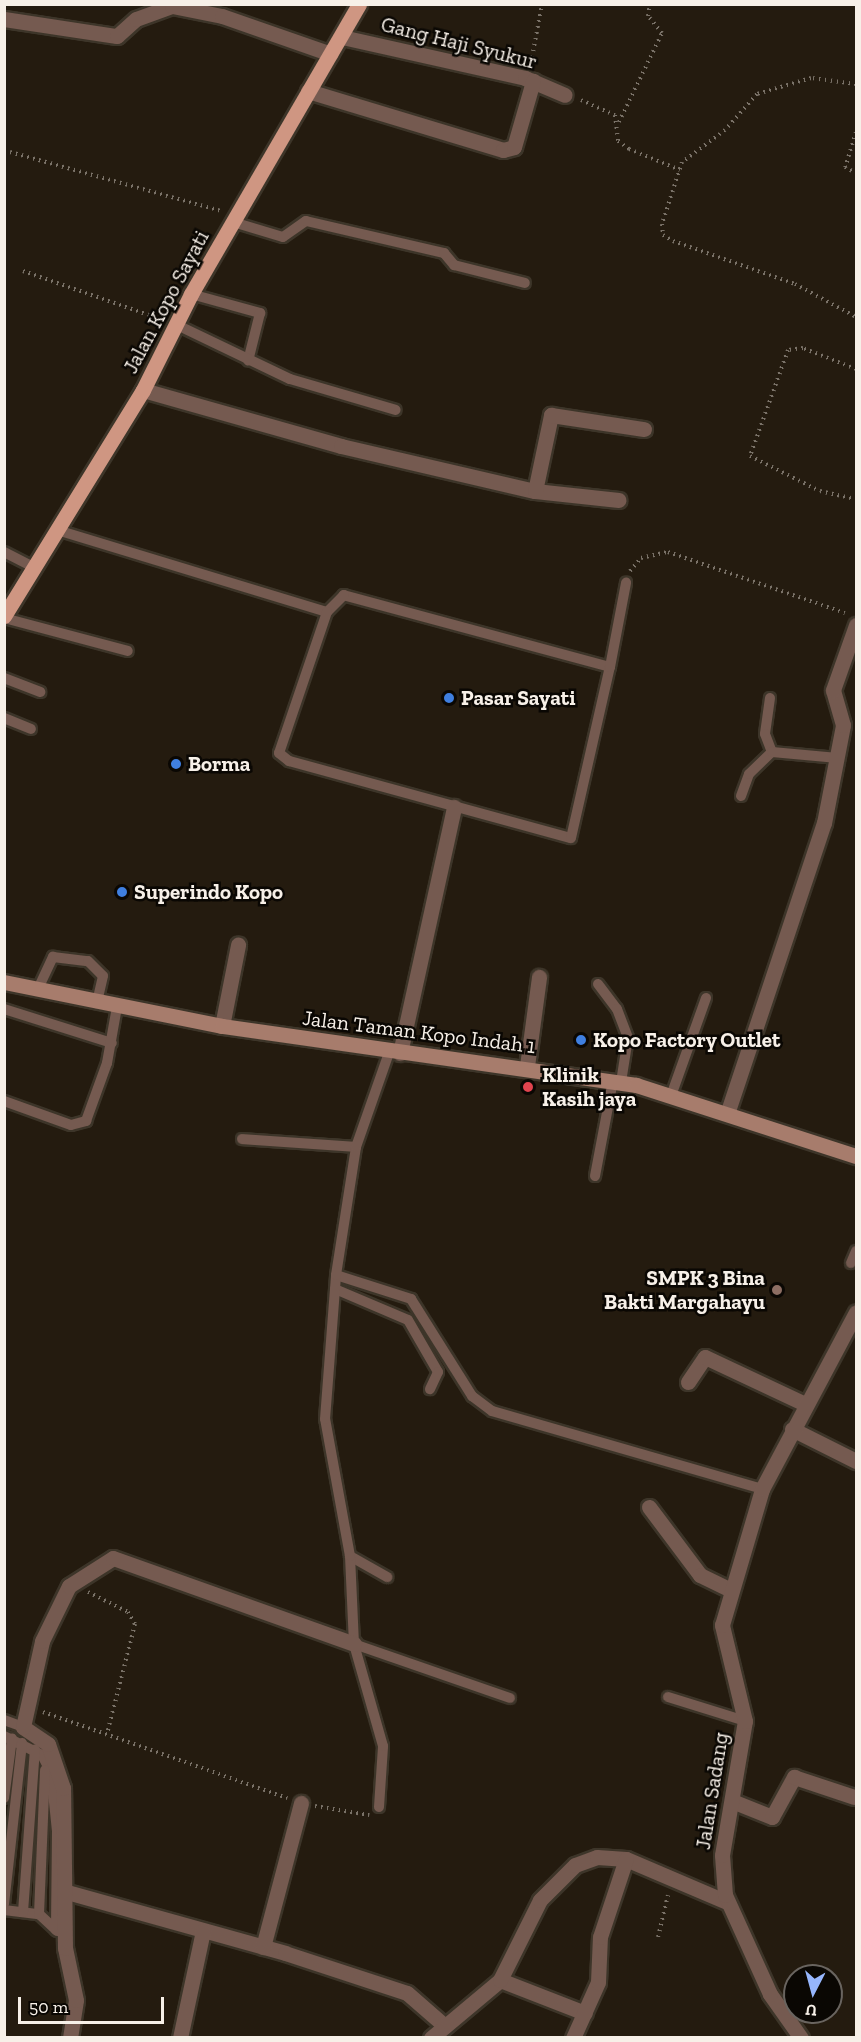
<!DOCTYPE html>
<style>
body{margin:0}
#map{position:relative;width:861px;height:2042px;overflow:hidden;background:#241b0f;font-family:"Zilla Slab",serif}
div>[style]{position:absolute}
.path>*{height:4px;margin-top:-2px;transform-origin:0;background:repeating-linear-gradient(90deg,#7a7268 0 1.5px,transparent 0 6px)}
.roads{filter:drop-shadow(2px 0 #3d3529) drop-shadow(-2px 0 #3d3529) drop-shadow(0 2px #3d3529) drop-shadow(0 -2px #3d3529)}
.service>*{height:10px;margin:-5px;padding:0 5px;transform-origin:5px;border-radius:5px;background:#755a50}
.minor>*{height:15px;margin:-7.5px;padding:0 7.5px;transform-origin:7.5px;border-radius:7.5px;background:#755a50}
.tertiary>*{height:15px;margin:-7.5px;padding:0 7.5px;transform-origin:7.5px;border-radius:7.5px;background:#755a50}
.secondary>*{height:15px;margin:-7.5px;padding:0 7.5px;transform-origin:7.5px;border-radius:7.5px;background:#a77c6c}
.primary>*{height:15px;margin:-7.5px;padding:0 7.5px;transform-origin:7.5px;border-radius:7.5px;background:#cf9682}
.dots>*{width:16px;height:16px;translate:-50% -50%;box-sizing:border-box;border:3px solid #0a0703;border-radius:50%}
span{translate:-50% -50%;white-space:nowrap;text-align:center;line-height:1.15;-webkit-text-stroke:5px #0a0703;paint-order:stroke}
.street-label{font-size:21px;color:#f7f0e8}
.poi-label{font-size:21px;color:#f7f0e8;font-weight:700}
.left{translate:0 -50%;text-align:left}
.right{translate:-100% -50%;text-align:right}
.frame{position:absolute;inset:0;border:6px solid #f7f0e8;pointer-events:none}
.north{position:absolute;left:783px;top:1964px;width:60px;height:60px;box-sizing:border-box;background:#0a0703;border:2px solid #69645f;border-radius:50%;rotate:186deg;font-size:16px;font-weight:700;line-height:24px;text-align:center;color:#f7f0e8}
.north::after{content:'';display:block;margin:auto;width:21px;height:27px;background:#96b6fd;clip-path:polygon(50% 0,100% 100%,50% 72%,0 100%)}
.scale{position:absolute;left:18px;top:1997px;width:146px;height:27px;box-sizing:border-box;border:3px solid #f7f0e8;border-top:0;padding-left:8px;font-size:18px;line-height:21px;white-space:nowrap;color:#f7f0e8;-webkit-text-stroke:4px #0a0703;paint-order:stroke}
</style>
<div id="map">
<div class="path">
<div style="left:531px;top:63px;width:60px;rotate:-79.4deg"></div>
<div style="left:856px;top:84px;width:45px;rotate:-172.4deg"></div>
<div style="left:811px;top:78px;width:56px;rotate:163.5deg"></div>
<div style="left:757px;top:94px;width:48px;rotate:131.6deg"></div>
<div style="left:725px;top:130px;width:54px;rotate:143.3deg"></div>
<div style="left:682px;top:162px;width:65px;rotate:107.9deg"></div>
<div style="left:662px;top:224px;width:11px;rotate:85deg"></div>
<div style="left:663px;top:235px;width:12px;rotate:31deg"></div>
<div style="left:673px;top:241px;width:129px;rotate:19.4deg"></div>
<div style="left:795px;top:284px;width:69px;rotate:28.4deg"></div>
<div style="left:581px;top:100px;width:37px;rotate:24deg"></div>
<div style="left:615px;top:115px;width:26px;rotate:83deg"></div>
<div style="left:618px;top:141px;width:14px;rotate:36deg"></div>
<div style="left:629px;top:149px;width:55px;rotate:22.4deg"></div>
<div style="left:619px;top:122px;width:99px;rotate:-64.2deg"></div>
<div style="left:662px;top:33px;width:22px;rotate:-129deg"></div>
<div style="left:648px;top:16px;width:12px;rotate:-81deg"></div>
<div style="left:856px;top:132px;width:37px;rotate:107deg"></div>
<div style="left:845px;top:167px;width:13px;rotate:29deg"></div>
<div style="left:10px;top:152px;width:219px;rotate:15.6deg"></div>
<div style="left:23px;top:271px;width:145px;rotate:19.3deg"></div>
<div style="left:856px;top:369px;width:57px;rotate:-158.4deg"></div>
<div style="left:803px;top:348px;width:15px;rotate:172deg"></div>
<div style="left:788px;top:350px;width:113px;rotate:109.7deg"></div>
<div style="left:750px;top:456px;width:78px;rotate:26.6deg"></div>
<div style="left:820px;top:491px;width:37px;rotate:13deg"></div>
<div style="left:630px;top:571px;width:17px;rotate:-50deg"></div>
<div style="left:641px;top:558px;width:28px;rotate:-13deg"></div>
<div style="left:668px;top:552px;width:187px;rotate:19deg"></div>
<div style="left:88px;top:1592px;width:45px;rotate:26.6deg"></div>
<div style="left:128px;top:1612px;width:14px;rotate:60deg"></div>
<div style="left:135px;top:1624px;width:114px;rotate:104.3deg"></div>
<div style="left:43px;top:1712px;width:259px;rotate:19.4deg"></div>
<div style="left:315px;top:1806px;width:55px;rotate:9.5deg"></div>
<div style="left:658px;top:1937px;width:43px;rotate:-76.6deg"></div>
</div>
<div class="roads">
<div class="service">
<div style="left:233px;top:222px;width:52px;rotate:16.7deg"></div>
<div style="left:283px;top:237px;width:28px;rotate:-35deg"></div>
<div style="left:306px;top:221px;width:142px;rotate:13.1deg"></div>
<div style="left:444px;top:253px;width:16px;rotate:50deg"></div>
<div style="left:454px;top:265px;width:73px;rotate:14.2deg"></div>
<div style="left:191px;top:294px;width:72px;rotate:15.4deg"></div>
<div style="left:260px;top:313px;width:49px;rotate:104deg"></div>
<div style="left:175px;top:324px;width:127px;rotate:25.6deg"></div>
<div style="left:290px;top:379px;width:110px;rotate:16.3deg"></div>
<div style="left:57px;top:530px;width:282px;rotate:16.9deg"></div>
<div style="left:4px;top:552px;width:34px;rotate:27deg"></div>
<div style="left:4px;top:618px;width:128px;rotate:14.9deg"></div>
<div style="left:610px;top:667px;width:276px;rotate:-164.9deg"></div>
<div style="left:344px;top:595px;width:24px;rotate:135deg"></div>
<div style="left:327px;top:612px;width:149px;rotate:108.8deg"></div>
<div style="left:279px;top:753px;width:13px;rotate:39deg"></div>
<div style="left:289px;top:761px;width:292px;rotate:15.3deg"></div>
<div style="left:571px;top:838px;width:175px;rotate:-77.2deg"></div>
<div style="left:610px;top:667px;width:86px;rotate:-79.2deg"></div>
<div style="left:4px;top:678px;width:39px;rotate:21deg"></div>
<div style="left:770px;top:698px;width:36px;rotate:98deg"></div>
<div style="left:765px;top:734px;width:19px;rotate:69deg"></div>
<div style="left:4px;top:718px;width:29px;rotate:22deg"></div>
<div style="left:741px;top:796px;width:23px;rotate:-70deg"></div>
<div style="left:749px;top:774px;width:32px;rotate:-44deg"></div>
<div style="left:772px;top:752px;width:66px;rotate:5.2deg"></div>
<div style="left:598px;top:984px;width:31px;rotate:53deg"></div>
<div style="left:617px;top:1009px;width:31px;rotate:69deg"></div>
<div style="left:628px;top:1038px;width:45px;rotate:99deg"></div>
<div style="left:37px;top:991px;width:38px;rotate:-65deg"></div>
<div style="left:53px;top:957px;width:35px;rotate:7deg"></div>
<div style="left:88px;top:961px;width:21px;rotate:45deg"></div>
<div style="left:103px;top:976px;width:28px;rotate:103deg"></div>
<div style="left:4px;top:1009px;width:113px;rotate:17.5deg"></div>
<div style="left:672px;top:1093px;width:101px;rotate:-70.3deg"></div>
<div style="left:4px;top:1101px;width:71px;rotate:19.7deg"></div>
<div style="left:71px;top:1125px;width:16px;rotate:-15deg"></div>
<div style="left:86px;top:1121px;width:62px;rotate:-70.1deg"></div>
<div style="left:107px;top:1063px;width:57px;rotate:-79.9deg"></div>
<div style="left:242px;top:1139px;width:114px;rotate:4deg"></div>
<div style="left:595px;top:1176px;width:97px;rotate:-79.3deg"></div>
<div style="left:851px;top:1263px;width:13px;rotate:-67deg"></div>
<div style="left:336px;top:1275px;width:79px;rotate:17.7deg"></div>
<div style="left:411px;top:1299px;width:115px;rotate:57.8deg"></div>
<div style="left:472px;top:1396px;width:25px;rotate:37deg"></div>
<div style="left:492px;top:1411px;width:281px;rotate:16.1deg"></div>
<div style="left:335px;top:1289px;width:79px;rotate:23deg"></div>
<div style="left:408px;top:1320px;width:60px;rotate:60deg"></div>
<div style="left:438px;top:1372px;width:19px;rotate:115deg"></div>
<div style="left:350px;top:1556px;width:43px;rotate:29.6deg"></div>
<div style="left:354px;top:1644px;width:165px;rotate:19.1deg"></div>
<div style="left:668px;top:1697px;width:81px;rotate:17.3deg"></div>
<div style="left:4px;top:1720px;width:20px;rotate:20deg"></div>
<div style="left:4px;top:1736px;width:42px;rotate:26.6deg"></div>
<div style="left:42px;top:1755px;width:20px;rotate:63deg"></div>
<div style="left:51px;top:1773px;width:58px;rotate:84.1deg"></div>
<div style="left:57px;top:1831px;width:99px;rotate:90.6deg"></div>
<div style="left:4px;top:1798px;width:60px;rotate:-82.3deg"></div>
<div style="left:379px;top:1807px;width:61px;rotate:-86.2deg"></div>
<div style="left:383px;top:1746px;width:106px;rotate:-105.9deg"></div>
<div style="left:354px;top:1644px;width:88px;rotate:-92.6deg"></div>
<div style="left:350px;top:1556px;width:139px;rotate:-100.3deg"></div>
<div style="left:325px;top:1419px;width:144px;rotate:-85.6deg"></div>
<div style="left:336px;top:1275px;width:130px;rotate:-81.1deg"></div>
<div style="left:356px;top:1147px;width:100px;rotate:-70.7deg"></div>
<div style="left:4px;top:1904px;width:162px;rotate:-83.6deg"></div>
<div style="left:4px;top:1910px;width:35px;rotate:7deg"></div>
<div style="left:39px;top:1914px;width:25px;rotate:43deg"></div>
<div style="left:23px;top:1912px;width:163px;rotate:-85.8deg"></div>
<div style="left:39px;top:1914px;width:144px;rotate:-87.6deg"></div>
</div>
<div class="minor">
<div style="left:4px;top:19px;width:114px;rotate:8.6deg"></div>
<div style="left:117px;top:36px;width:25px;rotate:-42deg"></div>
<div style="left:136px;top:19px;width:38px;rotate:-20deg"></div>
<div style="left:172px;top:6px;width:51px;rotate:11.3deg"></div>
<div style="left:222px;top:16px;width:115px;rotate:19.2deg"></div>
<div style="left:342px;top:37px;width:188px;rotate:12.6deg"></div>
<div style="left:525px;top:78px;width:43px;rotate:23deg"></div>
<div style="left:308px;top:91px;width:204px;rotate:16.8deg"></div>
<div style="left:503px;top:150px;width:11px;rotate:-15deg"></div>
<div style="left:514px;top:147px;width:69px;rotate:-73.9deg"></div>
<div style="left:143px;top:390px;width:206px;rotate:15.8deg"></div>
<div style="left:341px;top:446px;width:199px;rotate:13.1deg"></div>
<div style="left:535px;top:491px;width:84px;rotate:6.1deg"></div>
<div style="left:535px;top:491px;width:78px;rotate:-78.1deg"></div>
<div style="left:551px;top:415px;width:94px;rotate:8.6deg"></div>
<div style="left:222px;top:1026px;width:83px;rotate:-78.8deg"></div>
<div style="left:400px;top:1053px;width:252px;rotate:-77.6deg"></div>
<div style="left:527px;top:1066px;width:90px;rotate:-82.3deg"></div>
<div style="left:728px;top:1111px;width:304px;rotate:-71.6deg"></div>
<div style="left:824px;top:823px;width:100px;rotate:-79deg"></div>
<div style="left:843px;top:725px;width:36px;rotate:-106deg"></div>
<div style="left:833px;top:690px;width:69px;rotate:-70.5deg"></div>
<div style="left:688px;top:1382px;width:30px;rotate:-56deg"></div>
<div style="left:705px;top:1357px;width:110px;rotate:25.2deg"></div>
<div style="left:792px;top:1429px;width:72px;rotate:26.6deg"></div>
<div style="left:649px;top:1507px;width:85px;rotate:53.1deg"></div>
<div style="left:700px;top:1575px;width:32px;rotate:26deg"></div>
<div style="left:732px;top:1801px;width:43px;rotate:21.8deg"></div>
<div style="left:772px;top:1817px;width:46px;rotate:-61.2deg"></div>
<div style="left:794px;top:1777px;width:63px;rotate:18.4deg"></div>
<div style="left:67px;top:1892px;width:226px;rotate:15.6deg"></div>
<div style="left:285px;top:1953px;width:128px;rotate:18.2deg"></div>
<div style="left:407px;top:1993px;width:50px;rotate:41deg"></div>
<div style="left:263px;top:1947px;width:149px;rotate:-75.2deg"></div>
<div style="left:500px;top:1980px;width:91px;rotate:21.2deg"></div>
<div style="left:70px;top:2038px;width:38px;rotate:-81deg"></div>
<div style="left:76px;top:2000px;width:53px;rotate:-101.9deg"></div>
<div style="left:65px;top:1948px;width:160px;rotate:-90.7deg"></div>
<div style="left:63px;top:1788px;width:46px;rotate:-108.8deg"></div>
<div style="left:48px;top:1744px;width:30px;rotate:-146deg"></div>
<div style="left:23px;top:1727px;width:88px;rotate:-77.5deg"></div>
<div style="left:42px;top:1641px;width:61px;rotate:-63.9deg"></div>
<div style="left:69px;top:1586px;width:52px;rotate:-32.5deg"></div>
<div style="left:113px;top:1558px;width:256px;rotate:19.6deg"></div>
<div style="left:180px;top:2038px;width:109px;rotate:-77.9deg"></div>
<div style="left:431px;top:2038px;width:90px;rotate:-40deg"></div>
<div style="left:500px;top:1980px;width:89px;rotate:-63.4deg"></div>
<div style="left:540px;top:1900px;width:49px;rotate:-45deg"></div>
<div style="left:575px;top:1865px;width:23px;rotate:-20deg"></div>
<div style="left:597px;top:1857px;width:29px;rotate:4deg"></div>
<div style="left:626px;top:1859px;width:110px;rotate:23.1deg"></div>
<div style="left:573px;top:2038px;width:61px;rotate:-65.9deg"></div>
<div style="left:598px;top:1982px;width:45px;rotate:-87.5deg"></div>
<div style="left:600px;top:1937px;width:82px;rotate:-71.6deg"></div>
</div>
<div class="tertiary">
<div style="left:801px;top:2038px;width:54px;rotate:-125.2deg"></div>
<div style="left:770px;top:1994px;width:109px;rotate:-114.4deg"></div>
<div style="left:725px;top:1895px;width:40px;rotate:-94.3deg"></div>
<div style="left:722px;top:1855px;width:136px;rotate:-80.3deg"></div>
<div style="left:745px;top:1721px;width:99px;rotate:-103.5deg"></div>
<div style="left:722px;top:1625px;width:142px;rotate:-73.6deg"></div>
<div style="left:762px;top:1489px;width:200px;rotate:-62deg"></div>
</div>
<div class="secondary">
<div style="left:4px;top:982px;width:222px;rotate:11.4deg"></div>
<div style="left:222px;top:1026px;width:418px;rotate:8.1deg"></div>
<div style="left:636px;top:1085px;width:231px;rotate:17.9deg"></div>
</div>
<div class="primary">
<div style="left:4px;top:616px;width:265px;rotate:-58.4deg"></div>
<div style="left:143px;top:390px;width:107px;rotate:-63.4deg"></div>
<div style="left:191px;top:294px;width:335px;rotate:-59.9deg"></div>
</div>
</div>
<div class="dots">
<div style="left:449px;top:698px;background:#3f7fe0"></div>
<div style="left:176px;top:764px;background:#3f7fe0"></div>
<div style="left:122px;top:892px;background:#3f7fe0"></div>
<div style="left:581px;top:1040px;background:#3f7fe0"></div>
<div style="left:528px;top:1087px;background:#e0444e"></div>
<div style="left:777px;top:1290px;background:#8d6e63"></div>
</div>
<div class="street-label">
<span style="left:459px;top:43px;rotate:14deg">Gang Haji Syukur</span>
<span style="left:166px;top:302px;rotate:-62deg">Jalan Kopo Sayati</span>
<span style="left:419px;top:1032px;rotate:7deg">Jalan Taman Kopo Indah 1</span>
<span style="left:712px;top:1791px;rotate:-81deg">Jalan Sadang</span>
</div>
<div class="poi-label">
<span class="left" style="left:461px;top:698px">Pasar Sayati</span>
<span class="left" style="left:188px;top:764px">Borma</span>
<span class="left" style="left:134px;top:892px">Superindo Kopo</span>
<span class="left" style="left:593px;top:1040px">Kopo Factory Outlet</span>
<span class="left" style="left:542px;top:1087px">Klinik<br>Kasih jaya</span>
<span class="right" style="left:765px;top:1290px">SMPK 3 Bina<br>Bakti Margahayu</span>
</div>
<div class="frame"></div>
<div class="north">U</div>
<div class="scale">50 m</div>
</div>
